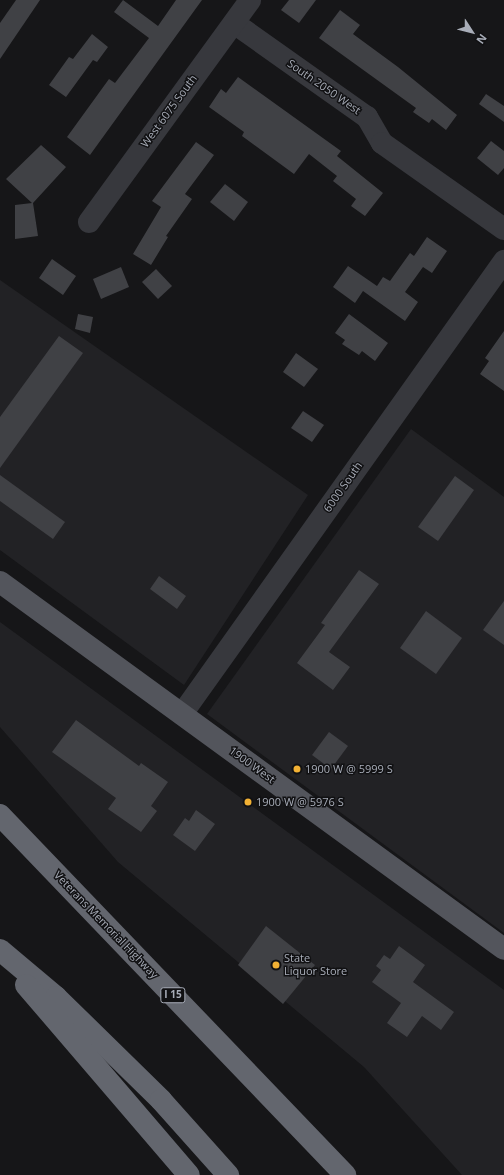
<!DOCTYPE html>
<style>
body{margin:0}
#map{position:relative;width:504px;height:1175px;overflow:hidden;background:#161618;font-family:"Open Sans",sans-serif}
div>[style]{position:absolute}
.built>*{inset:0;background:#222225}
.building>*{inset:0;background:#404145}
.minor>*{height:22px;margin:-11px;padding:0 11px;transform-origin:11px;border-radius:11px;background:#37383d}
.major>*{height:22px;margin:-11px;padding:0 11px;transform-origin:11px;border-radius:11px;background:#53555c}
.highway>*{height:22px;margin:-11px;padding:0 11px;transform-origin:11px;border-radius:11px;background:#63666e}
.dots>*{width:11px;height:11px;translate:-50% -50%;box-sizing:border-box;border:2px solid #111113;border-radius:50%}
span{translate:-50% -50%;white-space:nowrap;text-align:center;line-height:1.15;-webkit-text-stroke:3px #111113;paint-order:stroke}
.shield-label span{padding:1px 3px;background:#111113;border:1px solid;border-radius:3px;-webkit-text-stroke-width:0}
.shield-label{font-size:10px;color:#a8adb8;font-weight:700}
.street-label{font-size:11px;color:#a8adb8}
.poi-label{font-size:11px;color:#a8adb8}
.left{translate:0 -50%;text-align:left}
.north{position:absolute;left:452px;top:12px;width:40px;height:40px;-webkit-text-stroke:3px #111113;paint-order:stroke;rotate:126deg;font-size:11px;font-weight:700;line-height:16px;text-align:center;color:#a8adb8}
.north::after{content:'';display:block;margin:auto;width:14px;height:18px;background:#a8adb8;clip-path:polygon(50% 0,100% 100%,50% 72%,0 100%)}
</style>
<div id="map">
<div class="built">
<div style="clip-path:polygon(0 280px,308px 495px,184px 685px,0 550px)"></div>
<div style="clip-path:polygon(411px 429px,504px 497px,504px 933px,207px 714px)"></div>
<div style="clip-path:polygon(0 622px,504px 990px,504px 1175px,462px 1175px,364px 1067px,118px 862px,0 727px)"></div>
</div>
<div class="building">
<div style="clip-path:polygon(16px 0,40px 0,0 59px,0 23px)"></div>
<div style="clip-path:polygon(123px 0,158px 26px,176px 0,202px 0,90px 155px,67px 137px,109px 79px,115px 83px,149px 38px,114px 12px)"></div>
<div style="clip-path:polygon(289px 0,316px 0,299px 23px,281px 10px)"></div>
<div style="clip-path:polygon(340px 10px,360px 25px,353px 34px,398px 67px,457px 115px,446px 130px,432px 119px,429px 123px,413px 112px,416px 108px,319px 38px)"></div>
<div style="clip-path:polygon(92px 34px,108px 47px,97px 62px,93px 60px,66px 97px,49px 85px,69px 57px,73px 59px)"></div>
<div style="clip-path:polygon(238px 77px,341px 151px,337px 156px,383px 193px,365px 216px,351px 206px,356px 199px,333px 181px,337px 176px,309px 154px,294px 174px,242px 136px,244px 132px,209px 107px,221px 89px,226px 93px)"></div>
<div style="clip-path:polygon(486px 94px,504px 106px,504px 122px,479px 104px)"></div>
<div style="clip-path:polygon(491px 141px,504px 151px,504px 168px,498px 175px,477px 158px)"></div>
<div style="clip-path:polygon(196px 142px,214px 155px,185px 194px,192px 199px,166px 236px,168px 237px,151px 265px,133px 254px,161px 207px,152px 201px)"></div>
<div style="clip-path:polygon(41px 145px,66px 167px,33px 203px,38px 236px,15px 239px,15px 205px,32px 203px,6px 179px)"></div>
<div style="clip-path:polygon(225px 184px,248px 202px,234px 221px,210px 202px)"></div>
<div style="clip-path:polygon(427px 237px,447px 251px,432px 273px,423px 267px,405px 292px,418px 302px,405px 321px,363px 291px,355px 303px,333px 287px,348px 266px,377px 286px,383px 277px,390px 281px,410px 253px,414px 256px)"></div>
<div style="clip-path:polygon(52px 259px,76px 276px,63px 295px,39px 278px)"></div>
<div style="clip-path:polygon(121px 267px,129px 287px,101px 299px,93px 279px)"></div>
<div style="clip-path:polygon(156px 269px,172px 286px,158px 299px,142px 282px)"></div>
<div style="clip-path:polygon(78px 314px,93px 317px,90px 333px,75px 329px)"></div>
<div style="clip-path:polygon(349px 314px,388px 343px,375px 361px,362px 351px,359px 355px,342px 344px,345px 340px,335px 333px)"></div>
<div style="clip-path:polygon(504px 331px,504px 391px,480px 374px,489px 361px,485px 358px)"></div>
<div style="clip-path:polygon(59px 336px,83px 353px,0 468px,0 417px)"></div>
<div style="clip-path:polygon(296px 353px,318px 369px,304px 387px,283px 372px)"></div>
<div style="clip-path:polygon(303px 411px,324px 425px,312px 442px,291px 428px)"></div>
<div style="clip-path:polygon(0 475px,65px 522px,53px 539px,0 501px)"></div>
<div style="clip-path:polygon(455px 476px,474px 490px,438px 541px,418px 527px)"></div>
<div style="clip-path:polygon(359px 570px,379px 584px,329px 652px,350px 667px,333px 690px,297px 663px,325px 625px,321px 623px)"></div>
<div style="clip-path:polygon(159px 576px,186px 596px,177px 609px,150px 589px)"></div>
<div style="clip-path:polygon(504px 601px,504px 645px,483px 630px)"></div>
<div style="clip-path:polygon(426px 611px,462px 638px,436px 674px,400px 648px)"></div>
<div style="clip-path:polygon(76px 720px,139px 766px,141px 763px,168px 782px,151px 806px,157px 811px,141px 832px,108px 809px,116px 798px,52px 752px)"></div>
<div style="clip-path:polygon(329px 732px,348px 746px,331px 769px,312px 755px)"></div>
<div style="clip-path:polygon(196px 810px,215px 824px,195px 851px,173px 835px,185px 818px,189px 821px)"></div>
<div style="clip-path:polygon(266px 926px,315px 965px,283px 1004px,238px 965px)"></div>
<div style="clip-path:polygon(399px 946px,425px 965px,413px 982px,454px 1012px,441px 1030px,422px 1016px,407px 1037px,387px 1023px,401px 1003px,372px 982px,381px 970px,376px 966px,384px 955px,390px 959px)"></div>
</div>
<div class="minor">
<div style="left:234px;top:23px;width:163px;rotate:35.3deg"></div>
<div style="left:367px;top:117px;width:30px;rotate:60deg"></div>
<div style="left:382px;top:143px;width:149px;rotate:35.2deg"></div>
<div style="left:89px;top:222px;width:274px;rotate:-54deg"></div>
<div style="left:182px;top:714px;width:556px;rotate:-54.59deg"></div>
</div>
<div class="major">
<div style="left:0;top:582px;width:623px;rotate:36.06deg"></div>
</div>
<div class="highway">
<div style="left:0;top:815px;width:499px;rotate:46.2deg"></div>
<div style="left:0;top:950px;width:73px;rotate:40deg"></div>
<div style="left:56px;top:997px;width:147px;rotate:44.4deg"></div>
<div style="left:161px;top:1100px;width:101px;rotate:48.2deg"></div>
<div style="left:26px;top:985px;width:250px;rotate:49.4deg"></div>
</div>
<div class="dots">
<div style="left:297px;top:769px;background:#f2b134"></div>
<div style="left:248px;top:802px;background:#f2b134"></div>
<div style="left:276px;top:965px;background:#f2b134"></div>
</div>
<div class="shield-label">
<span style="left:173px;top:995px">I 15</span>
</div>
<div class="street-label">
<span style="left:324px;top:87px;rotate:35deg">South 2050 West</span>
<span style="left:169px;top:111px;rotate:-54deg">West 6075 South</span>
<span style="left:343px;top:487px;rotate:-55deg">6000 South</span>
<span style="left:252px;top:765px;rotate:36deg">1900 West</span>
<span style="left:106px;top:925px;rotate:46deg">Veterans Memorial Highway</span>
</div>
<div class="poi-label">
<span class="left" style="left:305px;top:769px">1900 W @ 5999 S</span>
<span class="left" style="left:256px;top:802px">1900 W @ 5976 S</span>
<span class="left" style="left:284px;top:965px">State<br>Liquor Store</span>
</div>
<div class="north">N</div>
</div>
